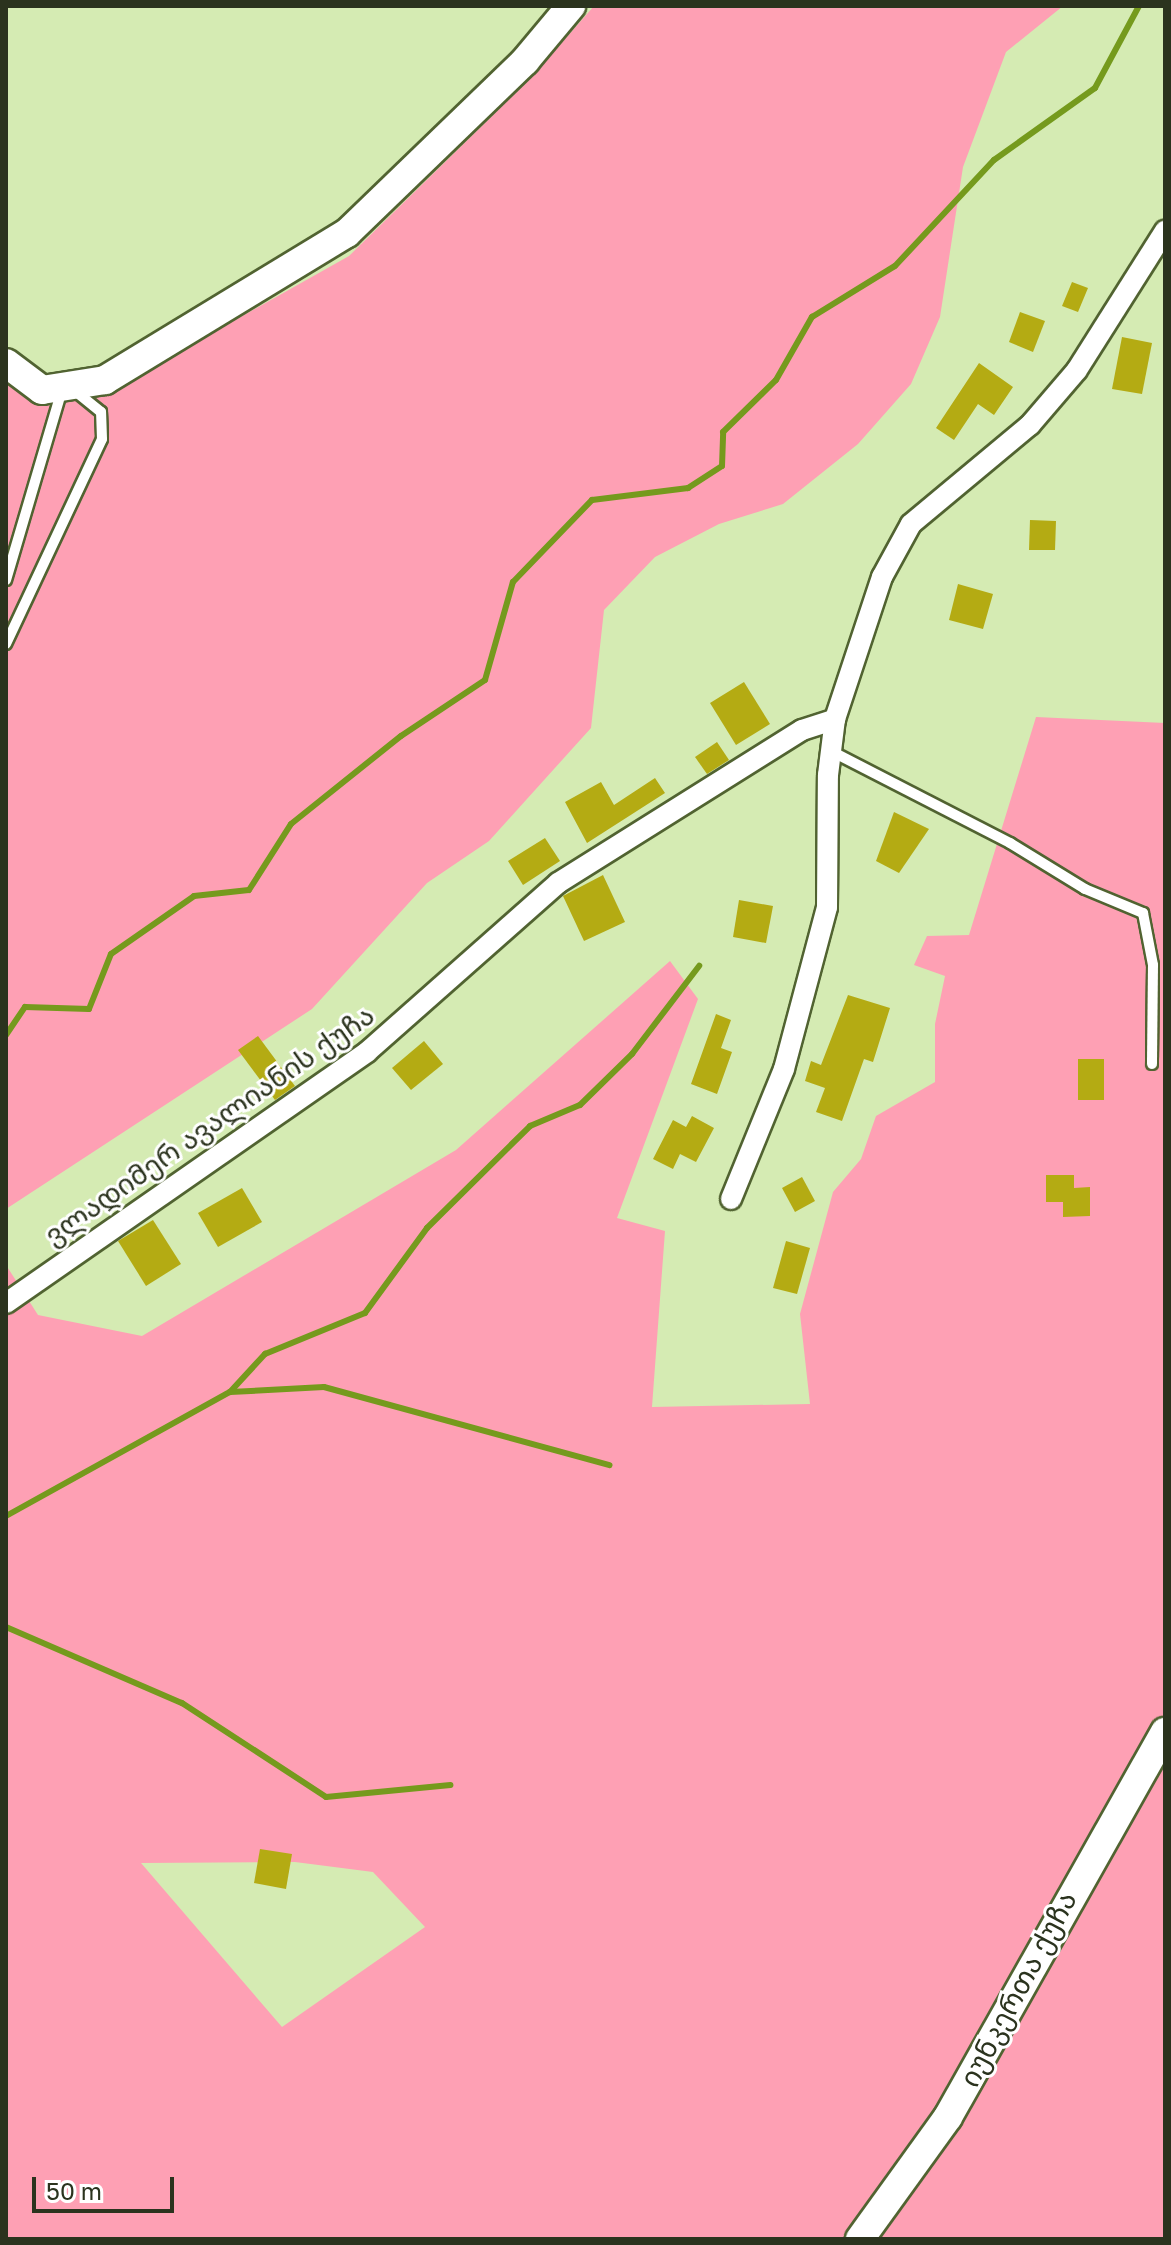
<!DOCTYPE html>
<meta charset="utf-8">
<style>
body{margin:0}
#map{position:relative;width:1171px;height:2245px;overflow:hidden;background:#d5ebb3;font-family:"Golos Text","Noto Sans Georgian",sans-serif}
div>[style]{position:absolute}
.green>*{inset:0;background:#fea0b4}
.stream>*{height:6px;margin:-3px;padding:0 3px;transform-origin:3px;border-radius:3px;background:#759a1d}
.building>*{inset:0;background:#b4ab13}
.roads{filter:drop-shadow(2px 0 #516331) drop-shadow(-2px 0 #516331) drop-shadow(0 2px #516331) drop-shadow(0 -2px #516331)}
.lane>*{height:10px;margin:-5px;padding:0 5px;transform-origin:5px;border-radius:5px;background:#fff}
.street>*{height:20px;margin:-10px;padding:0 10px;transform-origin:10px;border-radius:10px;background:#fff}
.secondary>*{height:28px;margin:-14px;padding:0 14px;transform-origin:14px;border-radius:14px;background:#fff}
span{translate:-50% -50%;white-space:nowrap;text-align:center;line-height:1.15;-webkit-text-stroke:6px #fff;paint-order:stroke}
.street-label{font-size:28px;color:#2b331e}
.frame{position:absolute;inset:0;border:8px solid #2b331e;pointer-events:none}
.scale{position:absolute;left:32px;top:2177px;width:142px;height:36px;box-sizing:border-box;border:4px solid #2b331e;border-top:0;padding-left:10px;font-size:24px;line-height:28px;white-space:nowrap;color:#2b331e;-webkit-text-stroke:6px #fff;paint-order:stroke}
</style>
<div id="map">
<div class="green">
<div style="clip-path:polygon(594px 6px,1063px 6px,1006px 52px,963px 167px,940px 317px,911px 384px,858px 444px,783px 504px,719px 524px,655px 557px,604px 610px,591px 728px,489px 841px,427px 883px,312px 1009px,6px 1209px,6px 381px,39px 403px,109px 391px,349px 256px,529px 80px)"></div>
<div style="clip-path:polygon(evenodd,1036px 717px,1165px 723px,1165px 2239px,6px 2239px,6px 1265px,38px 1315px,142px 1336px,456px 1150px,670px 961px,698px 999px,617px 1218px,665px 1231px,652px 1407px,810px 1404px,800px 1314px,833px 1192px,861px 1159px,876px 1116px,935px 1082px,935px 1024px,945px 976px,914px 965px,927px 936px,969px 935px,1036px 717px,295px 1862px,373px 1872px,425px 1927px,282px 2027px,141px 1863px,295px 1862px)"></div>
</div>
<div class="stream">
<div style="left:6px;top:1035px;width:34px;rotate:-56deg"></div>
<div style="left:25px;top:1007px;width:64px;rotate:1.8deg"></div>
<div style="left:89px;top:1009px;width:59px;rotate:-68.2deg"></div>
<div style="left:111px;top:954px;width:101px;rotate:-34.9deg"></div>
<div style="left:194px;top:896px;width:55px;rotate:-6.2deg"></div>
<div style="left:249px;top:890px;width:78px;rotate:-57.5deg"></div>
<div style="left:291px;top:824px;width:141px;rotate:-38.7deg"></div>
<div style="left:401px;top:736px;width:101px;rotate:-33.7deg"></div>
<div style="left:485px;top:680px;width:102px;rotate:-74.1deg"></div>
<div style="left:513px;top:582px;width:114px;rotate:-46.1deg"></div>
<div style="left:592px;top:500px;width:97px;rotate:-7.1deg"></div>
<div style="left:688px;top:488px;width:40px;rotate:-32.9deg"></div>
<div style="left:722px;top:466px;width:34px;rotate:-88deg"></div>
<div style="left:723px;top:432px;width:74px;rotate:-44.5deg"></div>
<div style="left:776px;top:380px;width:73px;rotate:-60.3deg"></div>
<div style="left:812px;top:317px;width:97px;rotate:-31.6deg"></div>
<div style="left:895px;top:266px;width:145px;rotate:-47deg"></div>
<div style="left:994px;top:160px;width:124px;rotate:-35.5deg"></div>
<div style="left:1095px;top:88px;width:93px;rotate:-61.8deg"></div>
<div style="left:230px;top:1392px;width:52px;rotate:-47.4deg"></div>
<div style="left:265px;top:1354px;width:108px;rotate:-22.3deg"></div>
<div style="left:365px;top:1313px;width:105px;rotate:-53.9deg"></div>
<div style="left:427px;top:1228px;width:145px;rotate:-44.7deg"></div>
<div style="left:530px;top:1126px;width:54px;rotate:-22.8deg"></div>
<div style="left:580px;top:1105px;width:73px;rotate:-44.4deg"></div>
<div style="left:632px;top:1054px;width:111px;rotate:-52.7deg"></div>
<div style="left:6px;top:1516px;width:256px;rotate:-29deg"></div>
<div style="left:230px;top:1392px;width:94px;rotate:-3deg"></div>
<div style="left:324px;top:1387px;width:296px;rotate:15.3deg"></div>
<div style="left:6px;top:1627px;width:192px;rotate:23.4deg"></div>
<div style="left:182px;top:1703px;width:172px;rotate:33.1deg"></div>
<div style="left:326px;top:1797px;width:125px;rotate:-5.5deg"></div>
</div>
<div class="building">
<div style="clip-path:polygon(1072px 282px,1088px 288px,1078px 312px,1062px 306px)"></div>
<div style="clip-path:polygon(1020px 312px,1045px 321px,1033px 352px,1009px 342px)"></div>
<div style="clip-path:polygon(1122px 337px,1152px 343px,1142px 394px,1112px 389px)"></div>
<div style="clip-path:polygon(979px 363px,1013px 387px,994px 415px,978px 404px,954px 440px,936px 428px)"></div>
<div style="clip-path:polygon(1030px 520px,1056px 521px,1055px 550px,1029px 550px)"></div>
<div style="clip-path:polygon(958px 584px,993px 594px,983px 629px,949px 620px)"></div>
<div style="clip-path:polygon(744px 682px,770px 724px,736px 745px,710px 703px)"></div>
<div style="clip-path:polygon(717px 742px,729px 760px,707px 774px,695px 757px)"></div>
<div style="clip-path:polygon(655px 778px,665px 793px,587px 843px,565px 802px,601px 782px,614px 805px)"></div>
<div style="clip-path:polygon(894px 812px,929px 829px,899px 873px,876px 861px)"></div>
<div style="clip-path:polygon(545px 838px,560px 861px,523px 885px,508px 861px)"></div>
<div style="clip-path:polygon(603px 875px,625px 922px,584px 941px,563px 896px)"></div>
<div style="clip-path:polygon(739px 900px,773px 906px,766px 943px,733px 937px)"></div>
<div style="clip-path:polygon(848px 995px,890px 1008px,873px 1062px,864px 1059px,842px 1121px,816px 1112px,825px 1088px,805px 1081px,811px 1061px,821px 1065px)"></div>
<div style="clip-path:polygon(716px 1014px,731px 1020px,721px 1048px,732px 1052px,717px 1094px,691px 1084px)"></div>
<div style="clip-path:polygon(258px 1036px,295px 1086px,275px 1100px,238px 1050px)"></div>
<div style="clip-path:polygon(424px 1041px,443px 1064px,411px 1090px,392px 1068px)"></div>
<div style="clip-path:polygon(1078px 1059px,1104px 1059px,1104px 1100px,1078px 1100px)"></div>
<div style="clip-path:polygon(692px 1116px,714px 1128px,696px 1162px,680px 1154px,673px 1169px,653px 1159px,673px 1120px,686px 1127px)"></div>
<div style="clip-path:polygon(1046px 1175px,1074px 1175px,1074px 1188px,1090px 1187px,1090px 1216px,1063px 1217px,1063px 1202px,1046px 1202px)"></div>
<div style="clip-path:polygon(802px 1177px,815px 1201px,795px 1212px,782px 1188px)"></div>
<div style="clip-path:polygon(242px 1188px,262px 1222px,218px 1247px,198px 1213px)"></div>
<div style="clip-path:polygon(153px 1220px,181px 1264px,146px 1286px,118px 1241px)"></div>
<div style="clip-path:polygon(786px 1241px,810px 1248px,797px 1294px,773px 1288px)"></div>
<div style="clip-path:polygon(260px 1849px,292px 1854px,286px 1889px,254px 1883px)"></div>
</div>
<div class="roads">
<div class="lane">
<div style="left:6px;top:580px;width:198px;rotate:-73.6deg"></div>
<div style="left:6px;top:644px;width:226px;rotate:-64.9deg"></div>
<div style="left:102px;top:439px;width:27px;rotate:-92deg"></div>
<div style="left:101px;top:412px;width:36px;rotate:-141deg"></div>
<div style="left:831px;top:751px;width:201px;rotate:27.2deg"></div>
<div style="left:1010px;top:843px;width:88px;rotate:31.5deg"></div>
<div style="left:1085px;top:889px;width:63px;rotate:22.5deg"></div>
<div style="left:1143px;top:913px;width:53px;rotate:79.1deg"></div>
<div style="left:1153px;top:965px;width:99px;rotate:90.6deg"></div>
</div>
<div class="street">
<div style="left:731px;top:1199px;width:140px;rotate:-67.8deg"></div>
<div style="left:784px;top:1069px;width:168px;rotate:-75.1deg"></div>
<div style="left:827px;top:907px;width:132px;rotate:-89.6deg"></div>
<div style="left:828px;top:775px;width:56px;rotate:-82.9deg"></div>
<div style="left:835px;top:719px;width:150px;rotate:-71.7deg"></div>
<div style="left:882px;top:577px;width:60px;rotate:-61.3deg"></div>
<div style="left:911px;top:524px;width:155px;rotate:-39.8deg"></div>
<div style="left:1030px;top:425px;width:72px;rotate:-49.5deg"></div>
<div style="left:1077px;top:370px;width:165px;rotate:-57.7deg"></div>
<div style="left:6px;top:1303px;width:440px;rotate:-34.8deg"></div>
<div style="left:367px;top:1052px;width:255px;rotate:-41.5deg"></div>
<div style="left:558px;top:883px;width:288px;rotate:-32.1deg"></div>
<div style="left:802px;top:730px;width:35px;rotate:-18deg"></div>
</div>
<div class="secondary">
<div style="left:6px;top:363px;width:45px;rotate:36.9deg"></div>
<div style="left:42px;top:390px;width:64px;rotate:-9deg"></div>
<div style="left:105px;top:380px;width:283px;rotate:-31.3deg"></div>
<div style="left:347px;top:233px;width:248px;rotate:-44deg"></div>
<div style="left:525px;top:61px;width:72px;rotate:-50.1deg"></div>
<div style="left:860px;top:2239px;width:150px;rotate:-54.2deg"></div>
<div style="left:948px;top:2117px;width:442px;rotate:-60.6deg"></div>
</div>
</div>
<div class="street-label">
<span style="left:209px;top:1125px;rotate:-35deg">ვლადიმერ ავალიანის ქუჩა</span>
<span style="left:1018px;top:1989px;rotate:-62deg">იუნკერთა ქუჩა</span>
</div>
<div class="frame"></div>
<div class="scale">50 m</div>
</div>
